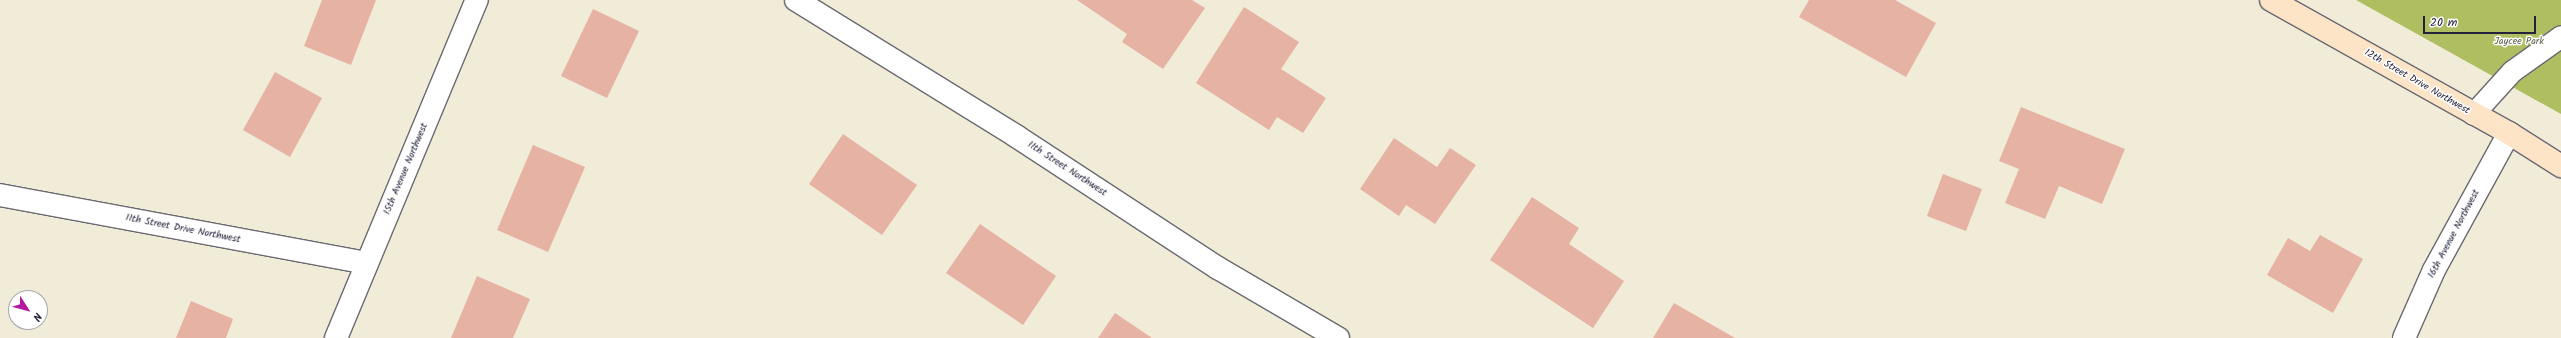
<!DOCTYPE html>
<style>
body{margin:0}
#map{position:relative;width:2561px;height:338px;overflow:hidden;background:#f0ecd7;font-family:Kalam,sans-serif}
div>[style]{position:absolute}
.green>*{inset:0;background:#afbe60}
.building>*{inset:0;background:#e5b2a4}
.roads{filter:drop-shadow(1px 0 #6a6972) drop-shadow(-1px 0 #6a6972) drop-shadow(0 1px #6a6972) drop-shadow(0 -1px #6a6972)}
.lane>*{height:21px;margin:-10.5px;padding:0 10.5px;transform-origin:10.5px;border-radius:10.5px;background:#fff}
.street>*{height:22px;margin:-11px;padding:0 11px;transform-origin:11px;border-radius:11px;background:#fff}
.secondary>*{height:22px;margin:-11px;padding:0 11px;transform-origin:11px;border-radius:11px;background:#fee4c6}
span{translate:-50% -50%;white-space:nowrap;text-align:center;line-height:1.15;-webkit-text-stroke:3px #fff;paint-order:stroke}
.park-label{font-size:10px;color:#5a604a}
.street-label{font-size:10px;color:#22223b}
.north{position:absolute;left:8px;top:290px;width:40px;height:40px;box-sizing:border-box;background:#fff;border:1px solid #a7a7b1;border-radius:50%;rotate:126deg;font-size:11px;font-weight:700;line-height:16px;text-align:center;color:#22223b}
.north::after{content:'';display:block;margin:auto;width:14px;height:18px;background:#b5179e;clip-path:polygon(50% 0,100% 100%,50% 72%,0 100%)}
.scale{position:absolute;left:2423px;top:16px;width:113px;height:18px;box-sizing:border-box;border:2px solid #22223b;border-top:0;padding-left:5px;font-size:12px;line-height:14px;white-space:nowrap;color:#22223b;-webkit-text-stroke:3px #fff;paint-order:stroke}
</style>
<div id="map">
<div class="green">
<div style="clip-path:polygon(2356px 0,2561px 0,2561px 114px)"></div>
</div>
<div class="building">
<div style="clip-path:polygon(322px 0,376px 0,351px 65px,304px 46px)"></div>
<div style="clip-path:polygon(1077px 0,1192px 0,1205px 8px,1163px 69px,1122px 42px,1127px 34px)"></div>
<div style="clip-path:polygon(1809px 0,1895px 0,1936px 23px,1906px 77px,1799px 17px)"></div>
<div style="clip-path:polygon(1244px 7px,1299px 42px,1281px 69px,1326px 98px,1303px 133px,1277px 117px,1269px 130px,1196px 83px)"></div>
<div style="clip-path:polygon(593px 9px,639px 31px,607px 98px,561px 76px)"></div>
<div style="clip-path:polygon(275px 72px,322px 98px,290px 157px,243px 130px)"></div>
<div style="clip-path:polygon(2021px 107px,2125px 149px,2102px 204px,2059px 186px,2045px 219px,2005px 203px,2019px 169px,1999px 161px)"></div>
<div style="clip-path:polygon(843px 134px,917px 185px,882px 235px,809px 184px)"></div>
<div style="clip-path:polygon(1394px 138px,1437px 167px,1450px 148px,1476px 165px,1435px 224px,1406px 205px,1399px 216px,1360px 189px)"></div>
<div style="clip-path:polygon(533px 145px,585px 167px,548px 252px,497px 230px)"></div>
<div style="clip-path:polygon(1943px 174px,1982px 189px,1966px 231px,1927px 216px)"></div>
<div style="clip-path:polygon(1532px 197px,1579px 228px,1569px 244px,1624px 281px,1593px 328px,1490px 260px)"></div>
<div style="clip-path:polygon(980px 224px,1056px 276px,1023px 325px,946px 273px)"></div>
<div style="clip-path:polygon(2320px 235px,2363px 259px,2333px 313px,2267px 275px,2288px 238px,2310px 251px)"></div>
<div style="clip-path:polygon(477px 276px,530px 299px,513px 338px,451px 338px)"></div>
<div style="clip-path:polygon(191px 301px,233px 319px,226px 338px,176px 338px)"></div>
<div style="clip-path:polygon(1674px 303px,1735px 338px,1653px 338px)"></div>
<div style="clip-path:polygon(1115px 313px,1152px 338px,1098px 338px)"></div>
</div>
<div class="roads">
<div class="lane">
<div style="left:2473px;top:114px;width:58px;rotate:-47.8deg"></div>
<div style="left:2512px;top:71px;width:60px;rotate:-35.5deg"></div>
</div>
<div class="street">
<div style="left:796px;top:0;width:259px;rotate:31.7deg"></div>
<div style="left:1016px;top:136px;width:241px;rotate:33.2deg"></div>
<div style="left:1218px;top:268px;width:139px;rotate:30.3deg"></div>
<div style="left:0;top:195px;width:373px;rotate:10.5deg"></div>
<div style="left:336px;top:338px;width:366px;rotate:-67.4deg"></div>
<div style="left:2404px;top:338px;width:74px;rotate:-66.2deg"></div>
<div style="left:2434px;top:270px;width:156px;rotate:-61.3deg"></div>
</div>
<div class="secondary">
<div style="left:2271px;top:0;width:273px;rotate:29.2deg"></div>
<div style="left:2509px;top:133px;width:62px;rotate:32.4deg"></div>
</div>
</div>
<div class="park-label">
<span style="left:2519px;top:42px">Jaycee Park</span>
</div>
<div class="street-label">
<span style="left:2417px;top:82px;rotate:30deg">12th Street Drive Northwest</span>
<span style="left:406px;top:169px;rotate:-67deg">15th Avenue Northwest</span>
<span style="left:1067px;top:169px;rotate:33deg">11th Street Northwest</span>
<span style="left:183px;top:229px;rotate:11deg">11th Street Drive Northwest</span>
<span style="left:2454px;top:234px;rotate:-62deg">16th Avenue Northwest</span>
</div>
<div class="north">N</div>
<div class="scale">20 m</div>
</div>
